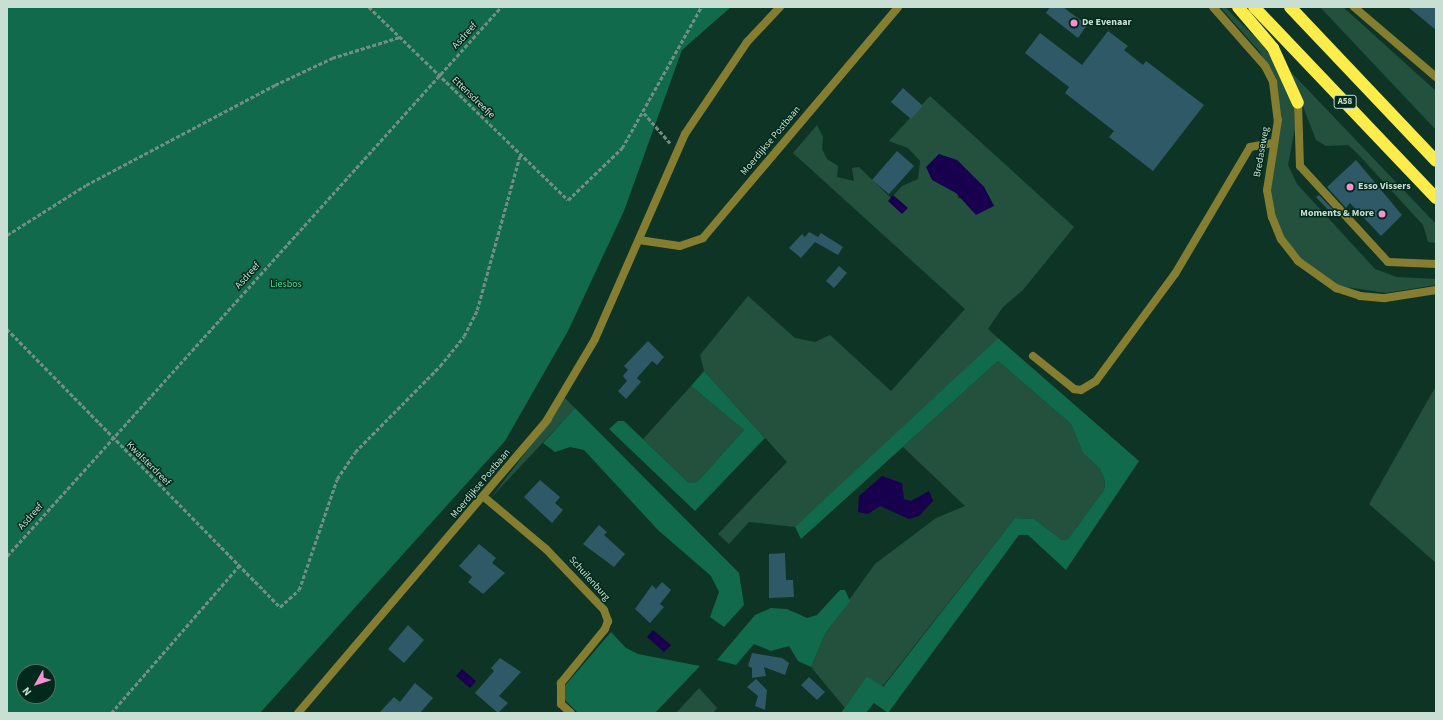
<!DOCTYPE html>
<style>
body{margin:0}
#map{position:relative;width:1443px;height:720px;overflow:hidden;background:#0e3425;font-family:"Source Sans 3",sans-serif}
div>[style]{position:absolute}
.green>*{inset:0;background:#23513e}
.forest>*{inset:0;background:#116a4b}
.water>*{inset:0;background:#18004f}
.building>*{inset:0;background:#305968}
.path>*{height:2.5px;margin-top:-1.25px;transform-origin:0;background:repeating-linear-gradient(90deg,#738f83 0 4px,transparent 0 6px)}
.lane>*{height:8px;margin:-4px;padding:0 4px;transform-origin:4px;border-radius:4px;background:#857d30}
.street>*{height:8px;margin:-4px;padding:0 4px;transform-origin:4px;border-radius:4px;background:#857d30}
.highway>*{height:12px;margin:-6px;padding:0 6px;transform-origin:6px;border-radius:6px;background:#fdec49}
.dots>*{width:11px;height:11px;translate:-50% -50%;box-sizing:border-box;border:2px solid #022a1c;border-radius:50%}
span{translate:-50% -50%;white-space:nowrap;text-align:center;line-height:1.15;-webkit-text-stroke:3px #022a1c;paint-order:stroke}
.shield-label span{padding:1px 3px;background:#022a1c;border:1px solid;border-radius:3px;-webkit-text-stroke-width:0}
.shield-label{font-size:9px;color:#cadfd4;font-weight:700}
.poi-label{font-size:10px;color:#cadfd4;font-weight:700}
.left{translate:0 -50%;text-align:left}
.right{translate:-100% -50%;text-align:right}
.street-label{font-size:10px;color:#cadfd4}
.park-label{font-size:10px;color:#47dca3}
.frame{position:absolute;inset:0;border:8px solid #cadfd4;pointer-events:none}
.north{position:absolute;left:16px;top:664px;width:40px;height:40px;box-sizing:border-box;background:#022a1c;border:1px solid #527266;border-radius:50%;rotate:231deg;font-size:11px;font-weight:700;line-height:16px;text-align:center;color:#cadfd4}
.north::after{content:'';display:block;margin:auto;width:14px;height:18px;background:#f690cf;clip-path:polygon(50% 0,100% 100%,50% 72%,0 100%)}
</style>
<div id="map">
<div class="green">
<div style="clip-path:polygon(1220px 7px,1225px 7px,1261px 43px,1275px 62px,1294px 106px,1295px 128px,1288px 165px,1297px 184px,1375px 269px,1397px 277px,1436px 279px,1436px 285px,1386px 293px,1340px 286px,1307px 265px,1283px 237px,1275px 216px,1270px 182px,1281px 125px,1277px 86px,1260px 52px)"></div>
<div style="clip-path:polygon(1320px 7px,1343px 7px,1436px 91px,1436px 130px)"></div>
<div style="clip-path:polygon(1289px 70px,1436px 224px,1436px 243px,1428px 242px,1423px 225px,1357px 153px,1348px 145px,1326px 146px,1316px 140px)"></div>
<div style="clip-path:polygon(evenodd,930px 96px,1074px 227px,1023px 290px,1003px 307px,988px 329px,998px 338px,796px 527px,749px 522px,729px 544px,718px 534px,787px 462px,704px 371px,700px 355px,748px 296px,795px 338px,815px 342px,830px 335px,891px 391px,965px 309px,793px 153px,817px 125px,823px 137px,822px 149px,827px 159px,838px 166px,837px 177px,854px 181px,852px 168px,859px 167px,891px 198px,902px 186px,918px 179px,920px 161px,908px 148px,889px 141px,930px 96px,957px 160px,984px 187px,994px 206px,958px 198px,957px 160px)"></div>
<div style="clip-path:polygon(998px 361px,1071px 424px,1083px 453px,1100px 469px,1105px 481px,1104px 490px,1068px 539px,1062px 540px,1034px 519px,1015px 518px,882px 687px,867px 676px,845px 708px,811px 667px,826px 632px,875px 564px,936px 518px,965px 506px,903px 447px)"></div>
<div style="clip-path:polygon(691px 386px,744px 430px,697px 482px,689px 483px,643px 439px)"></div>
<div style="clip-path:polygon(1436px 386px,1436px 563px,1369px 504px)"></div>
<div style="clip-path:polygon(564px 397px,575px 408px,490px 499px,538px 436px)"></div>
<div style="clip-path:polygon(699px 688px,717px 708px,713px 713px,676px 713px)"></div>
</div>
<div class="forest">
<div style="clip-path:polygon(evenodd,7px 7px,731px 7px,682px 50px,624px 211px,568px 331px,505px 441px,260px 713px,7px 713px,7px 7px,24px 672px,48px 672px,48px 696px,24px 696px,24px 672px)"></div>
<div style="clip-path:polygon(998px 338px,1139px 461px,1066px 570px,1028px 535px,1019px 535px,888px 713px,874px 703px,866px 713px,841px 713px,867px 676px,883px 687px,1015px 518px,1034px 519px,1062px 540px,1068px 539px,1104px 490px,1105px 481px,1100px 469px,1083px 453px,1071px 424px,998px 361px,801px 539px,795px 527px)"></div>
<div style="clip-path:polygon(704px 371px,765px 438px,695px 511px,609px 429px,618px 421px,624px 421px,689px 483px,697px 482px,744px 430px,691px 386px)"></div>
<div style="clip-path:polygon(575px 408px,739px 573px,744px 605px,724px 627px,710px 617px,719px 592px,711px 576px,658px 530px,584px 450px,570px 447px,555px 452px,543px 443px)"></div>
<div style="clip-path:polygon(840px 590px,845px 590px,850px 601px,826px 632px,811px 667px,798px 661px,789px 646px,771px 651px,754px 644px,736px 665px,717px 660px,755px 615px,771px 608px,787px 609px,807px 618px,817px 615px)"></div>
<div style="clip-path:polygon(611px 632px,626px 648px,638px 654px,700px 666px,655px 713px,578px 713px,563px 698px,562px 689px)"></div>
</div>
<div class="water">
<div style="clip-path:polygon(939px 154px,957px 160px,984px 187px,994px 206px,976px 215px,956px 193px,932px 180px,926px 167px)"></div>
<div style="clip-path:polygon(893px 195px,908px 208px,902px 214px,888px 201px)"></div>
<div style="clip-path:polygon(882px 476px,902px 483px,904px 499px,911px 501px,929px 491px,933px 501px,919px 516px,909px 519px,880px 506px,868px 514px,858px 512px,859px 496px)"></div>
<div style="clip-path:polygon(653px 630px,671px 645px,664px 652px,647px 637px)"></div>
<div style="clip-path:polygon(462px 669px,476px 681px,470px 688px,456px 676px)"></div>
</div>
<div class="building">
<div style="clip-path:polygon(1050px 7px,1063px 7px,1087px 25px,1078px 38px,1046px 13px)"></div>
<div style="clip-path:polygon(1408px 7px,1436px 7px,1436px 30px)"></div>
<div style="clip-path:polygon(1108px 31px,1128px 46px,1124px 50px,1143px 65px,1146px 61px,1204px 105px,1153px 171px,1109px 137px,1114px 131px,1065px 93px,1069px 87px,1025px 53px,1040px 33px,1082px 65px)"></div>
<div style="clip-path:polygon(903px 88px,923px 106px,911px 119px,891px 102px)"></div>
<div style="clip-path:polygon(897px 151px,914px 166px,889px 194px,872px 180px)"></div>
<div style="clip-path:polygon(1356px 160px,1402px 215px,1381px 236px,1350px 203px,1346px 208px,1327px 187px)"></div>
<div style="clip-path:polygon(1319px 195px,1338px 215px,1335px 217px,1316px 197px)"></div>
<div style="clip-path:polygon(809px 232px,818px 237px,821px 233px,843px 247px,838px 255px,815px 242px,801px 258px,789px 248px,802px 234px,805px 237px)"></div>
<div style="clip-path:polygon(839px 266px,847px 273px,834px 288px,826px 281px)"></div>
<div style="clip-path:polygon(648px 341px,664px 357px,657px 365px,652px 361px,637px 378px,641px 382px,626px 399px,618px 391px,627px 381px,623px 376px,628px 370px,624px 366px)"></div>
<div style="clip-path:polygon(540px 480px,560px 497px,555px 503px,563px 510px,552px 523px,524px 497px)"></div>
<div style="clip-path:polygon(599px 525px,607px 532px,604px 535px,625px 554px,614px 567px,583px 544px)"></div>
<div style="clip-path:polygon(479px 544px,496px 558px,492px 563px,505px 573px,483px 594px,468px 582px,472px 577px,459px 566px)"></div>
<div style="clip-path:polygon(785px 553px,786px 580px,793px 580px,794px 597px,769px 598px,769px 554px)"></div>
<div style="clip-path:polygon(662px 582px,671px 590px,660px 604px,664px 607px,650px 623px,635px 609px,652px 585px,656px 589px)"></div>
<div style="clip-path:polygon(408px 625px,424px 640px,404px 663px,388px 649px)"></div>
<div style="clip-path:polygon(752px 653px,782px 658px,789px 663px,785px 675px,764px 667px,766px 676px,752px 678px,752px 668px,748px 666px)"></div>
<div style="clip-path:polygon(500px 658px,521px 672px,499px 696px,508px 703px,498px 713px,475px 693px,494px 671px,491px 668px)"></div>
<div style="clip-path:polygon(809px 677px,825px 692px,817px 700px,801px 685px)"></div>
<div style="clip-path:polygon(756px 679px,767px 690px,765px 710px,755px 706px,758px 696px,747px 687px)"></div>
<div style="clip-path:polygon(415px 683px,433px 698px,420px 713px,379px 713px,394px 697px,400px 702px)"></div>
</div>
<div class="path">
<div style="left:369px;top:7px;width:277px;rotate:44.1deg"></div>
<div style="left:568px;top:200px;width:75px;rotate:-43.9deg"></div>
<div style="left:622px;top:148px;width:162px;rotate:-60.7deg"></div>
<div style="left:644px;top:113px;width:40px;rotate:49deg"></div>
<div style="left:7px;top:235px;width:93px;rotate:-32.3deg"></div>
<div style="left:86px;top:185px;width:214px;rotate:-27.9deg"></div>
<div style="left:275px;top:85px;width:63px;rotate:-25.3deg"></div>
<div style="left:332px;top:58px;width:71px;rotate:-17.2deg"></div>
<div style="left:7px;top:329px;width:390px;rotate:45.5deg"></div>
<div style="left:280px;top:607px;width:25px;rotate:-42deg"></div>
<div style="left:299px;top:590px;width:117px;rotate:-71.1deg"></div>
<div style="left:337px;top:479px;width:32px;rotate:-56deg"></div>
<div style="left:355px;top:452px;width:121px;rotate:-45.3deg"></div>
<div style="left:440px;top:366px;width:38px;rotate:-51deg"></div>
<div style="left:464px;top:336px;width:29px;rotate:-63deg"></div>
<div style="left:477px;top:310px;width:161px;rotate:-74.5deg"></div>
<div style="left:7px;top:556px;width:739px;rotate:-48.02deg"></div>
<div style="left:111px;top:713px;width:195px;rotate:-49deg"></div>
</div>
<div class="lane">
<div style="left:1298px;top:103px;width:63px;rotate:88.2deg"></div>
<div style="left:1300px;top:166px;width:130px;rotate:47.5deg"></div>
<div style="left:1388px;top:262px;width:48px;rotate:2.4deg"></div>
<div style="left:1033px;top:356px;width:53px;rotate:38.8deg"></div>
<div style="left:1074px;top:389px;width:7px;rotate:8deg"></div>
<div style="left:1081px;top:390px;width:17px;rotate:-31deg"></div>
<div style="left:1096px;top:381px;width:133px;rotate:-53.6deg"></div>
<div style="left:1175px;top:274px;width:147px;rotate:-59.4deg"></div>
<div style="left:1250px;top:147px;width:23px;rotate:-10deg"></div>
</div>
<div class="street">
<div style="left:1213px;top:7px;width:79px;rotate:48.6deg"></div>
<div style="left:1265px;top:66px;width:18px;rotate:63deg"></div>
<div style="left:1273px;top:82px;width:38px;rotate:83deg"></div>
<div style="left:1278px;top:120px;width:71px;rotate:98.9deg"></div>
<div style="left:1267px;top:190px;width:27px;rotate:80deg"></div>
<div style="left:1272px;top:217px;width:24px;rotate:68deg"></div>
<div style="left:1281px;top:239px;width:28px;rotate:52deg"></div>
<div style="left:1298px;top:261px;width:47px;rotate:35.4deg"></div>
<div style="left:1336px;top:288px;width:25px;rotate:18deg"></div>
<div style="left:1360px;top:296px;width:25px;rotate:5deg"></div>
<div style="left:1385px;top:298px;width:52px;rotate:-8.9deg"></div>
<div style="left:1354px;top:7px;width:108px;rotate:40.5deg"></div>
<div style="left:639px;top:240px;width:41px;rotate:8.3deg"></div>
<div style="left:680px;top:246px;width:24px;rotate:-19deg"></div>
<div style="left:703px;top:238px;width:302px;rotate:-49.8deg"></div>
<div style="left:484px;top:497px;width:81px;rotate:40deg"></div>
<div style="left:546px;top:549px;width:84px;rotate:46.4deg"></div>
<div style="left:604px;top:610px;width:12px;rotate:70deg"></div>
<div style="left:608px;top:621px;width:9px;rotate:111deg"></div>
<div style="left:605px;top:629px;width:70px;rotate:129.2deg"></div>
<div style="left:561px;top:683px;width:21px;rotate:90deg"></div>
<div style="left:561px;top:704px;width:13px;rotate:42deg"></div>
<div style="left:298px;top:713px;width:385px;rotate:-49.6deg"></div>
<div style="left:547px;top:420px;width:94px;rotate:-59.3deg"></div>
<div style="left:595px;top:339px;width:224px;rotate:-66.3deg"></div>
<div style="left:685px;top:134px;width:111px;rotate:-56deg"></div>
<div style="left:747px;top:42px;width:48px;rotate:-46.7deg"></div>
</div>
<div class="highway">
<div style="left:1238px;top:7px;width:54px;rotate:49.5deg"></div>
<div style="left:1273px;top:48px;width:60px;rotate:65.6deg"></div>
<div style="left:1254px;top:7px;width:264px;rotate:46.4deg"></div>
<div style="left:1290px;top:7px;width:212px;rotate:46.5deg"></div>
</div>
<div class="dots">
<div style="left:1074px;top:23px;background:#f690cf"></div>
<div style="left:1350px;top:187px;background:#f690cf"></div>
<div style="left:1382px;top:214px;background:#f690cf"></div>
</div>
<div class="shield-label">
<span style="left:1345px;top:102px">A58</span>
</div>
<div class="poi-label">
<span class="left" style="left:1082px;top:23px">De Evenaar</span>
<span class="left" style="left:1358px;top:187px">Esso Vissers</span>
<span class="right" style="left:1374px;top:214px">Moments &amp; More</span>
</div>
<div class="street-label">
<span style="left:465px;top:36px;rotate:-48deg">Asdreef</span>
<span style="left:473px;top:98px;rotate:44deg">Ettensdreefje</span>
<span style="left:771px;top:141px;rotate:-50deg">Moerdijkse Postbaan</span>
<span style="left:1262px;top:152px;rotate:-80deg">Bredaseweg</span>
<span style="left:248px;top:276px;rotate:-48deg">Asdreef</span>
<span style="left:148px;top:464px;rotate:45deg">Kwalsterdreef</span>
<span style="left:481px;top:484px;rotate:-50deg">Moerdijkse Postbaan</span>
<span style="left:31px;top:517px;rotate:-48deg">Asdreef</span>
<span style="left:589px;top:579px;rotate:48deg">Schuilenburg</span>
</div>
<div class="park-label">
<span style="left:286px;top:285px">Liesbos</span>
</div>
<div class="frame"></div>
<div class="north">N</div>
</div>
